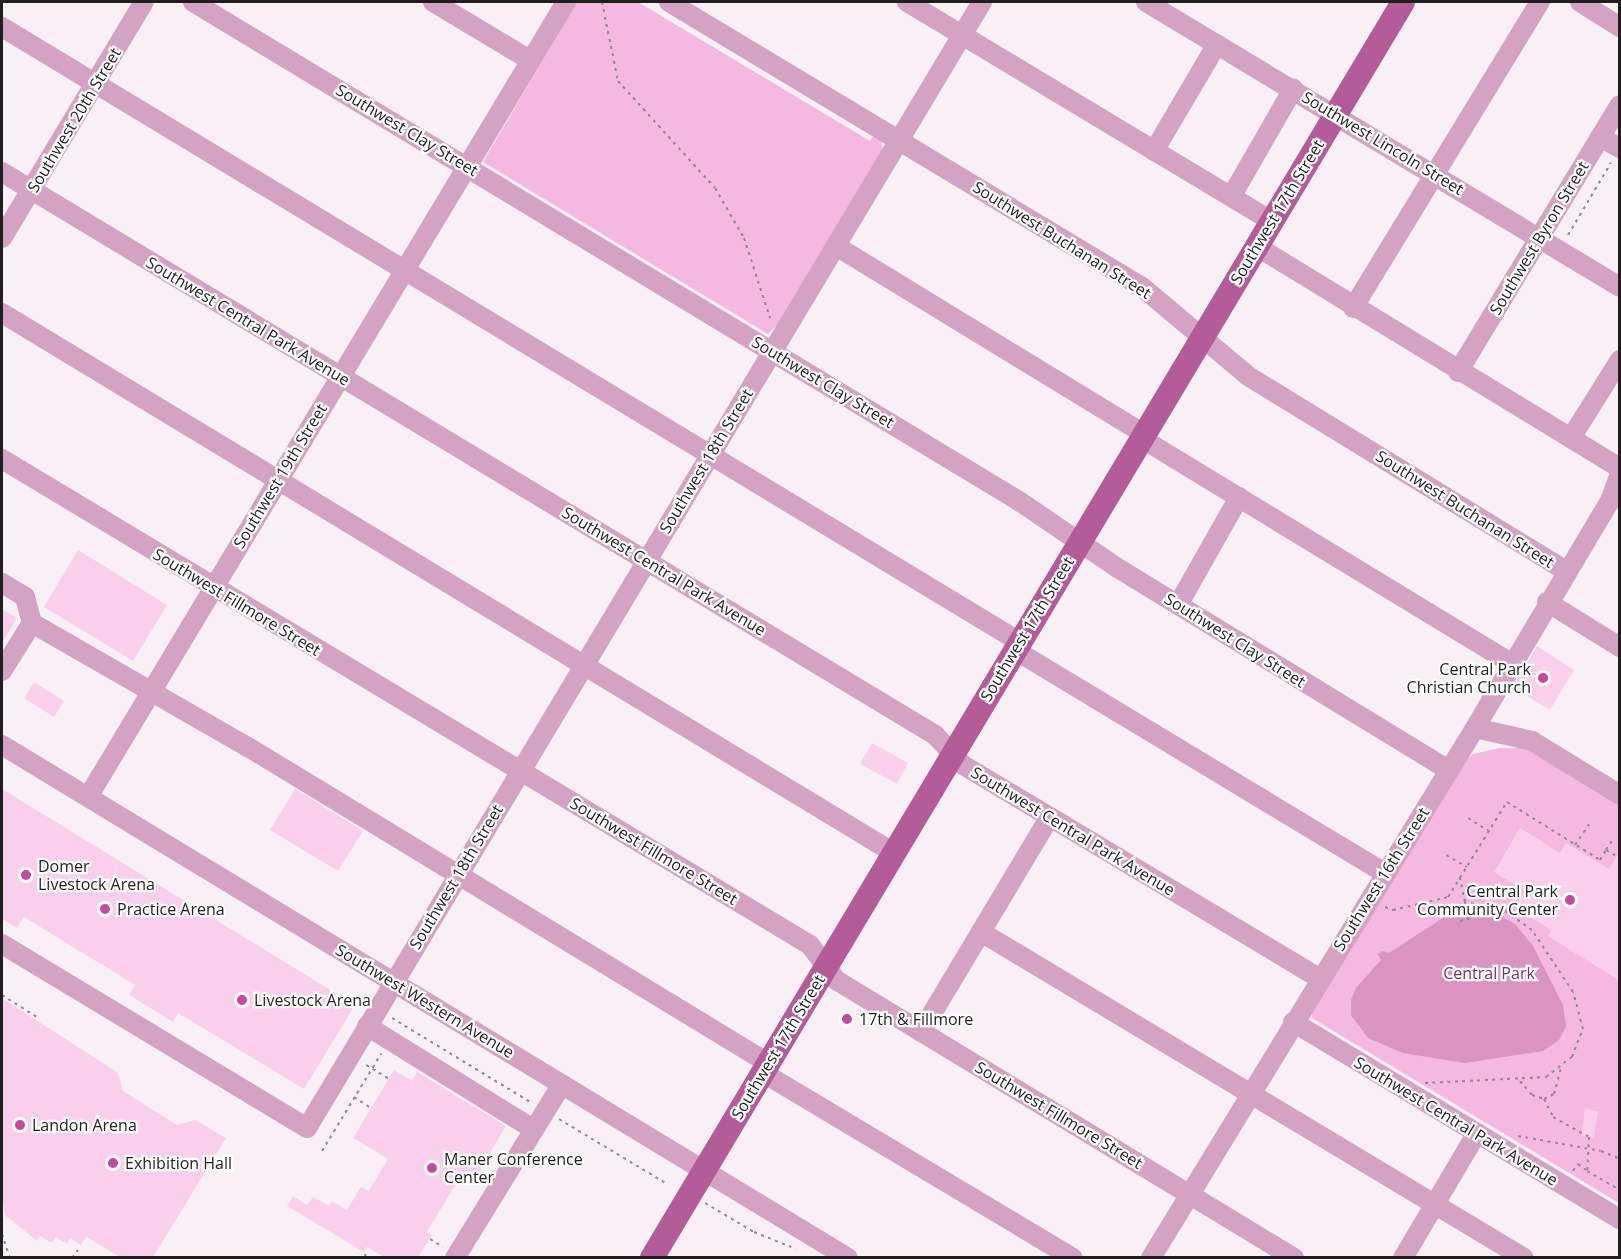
<!DOCTYPE html>
<style>
body{margin:0}
#map{position:relative;width:1621px;height:1259px;overflow:hidden;background:#f8f0f4;font-family:"Open Sans",sans-serif}
div>[style]{position:absolute}
.green>*{inset:0;background:#f5b8e0}
.water>*{inset:0;background:#d994c2}
.building>*{inset:0;background:#facfeb}
.path>*{height:2px;margin-top:-1px;transform-origin:0;background:repeating-linear-gradient(90deg,#908a8d 0 3px,transparent 0 7.5px)}
.minor>*{height:20px;margin:-10px;padding:0 10px;transform-origin:10px;border-radius:10px;background:#d4a2c3}
.major>*{height:24px;margin:-12px;padding:0 12px;transform-origin:12px;border-radius:12px;background:#b45b99}
.dots>*{width:16px;height:16px;translate:-50% -50%;box-sizing:border-box;border:3px solid #fff;border-radius:50%}
span{translate:-50% -50%;white-space:nowrap;text-align:center;line-height:1.15;-webkit-text-stroke:4.5px #fff;paint-order:stroke}
.street-label{font-size:16px;color:#211e20}
.poi-label{font-size:16px;color:#211e20}
.right{translate:-100% -50%;text-align:right}
.left{translate:0 -50%;text-align:left}
.park-label{font-size:16px;color:#80306a}
.frame{position:absolute;inset:0;border:3px solid #211e20;pointer-events:none}
</style>
<div id="map">
<div class="green">
<div style="clip-path:polygon(577px 2px,638px 2px,870px 141px,874px 135px,881px 141px,883px 149px,777px 325px,768px 334px,483px 162px)"></div>
<div style="clip-path:polygon(1500px 748px,1526px 748px,1619px 804px,1619px 1203px,1312px 1018px,1312px 1011px,1465px 761px,1473px 754px)"></div>
</div>
<div class="water">
<div style="clip-path:polygon(1471px 907px,1491px 911px,1515px 924px,1533px 946px,1563px 1005px,1566px 1026px,1559px 1040px,1543px 1051px,1465px 1063px,1403px 1053px,1368px 1038px,1351px 1015px,1351px 1000px,1356px 988px,1381px 960px,1378px 954px,1382px 951px,1389px 953px,1452px 912px)"></div>
</div>
<div class="building">
<div style="clip-path:polygon(78px 550px,167px 605px,133px 661px,44px 607px)"></div>
<div style="clip-path:polygon(2px 609px,17px 618px,2px 643px)"></div>
<div style="clip-path:polygon(1537px 646px,1574px 670px,1550px 710px,1513px 687px)"></div>
<div style="clip-path:polygon(34px 682px,64px 701px,54px 717px,24px 698px)"></div>
<div style="clip-path:polygon(872px 743px,908px 763px,897px 784px,860px 764px)"></div>
<div style="clip-path:polygon(2px 789px,355px 1005px,304px 1089px,178px 1013px,173px 1022px,129px 995px,135px 985px,24px 917px,17px 928px,2px 919px)"></div>
<div style="clip-path:polygon(295px 789px,363px 831px,338px 871px,270px 830px)"></div>
<div style="clip-path:polygon(1520px 828px,1560px 853px,1566px 843px,1609px 869px,1620px 851px,1620px 981px,1548px 936px,1551px 930px,1515px 908px,1525px 891px,1494px 872px)"></div>
<div style="clip-path:polygon(2px 998px,118px 1073px,123px 1091px,177px 1125px,195px 1120px,226px 1138px,153px 1257px,120px 1257px,86px 1237px,81px 1245px,70px 1238px,67px 1244px,56px 1237px,52px 1243px,40px 1236px,37px 1241px,5px 1215px,2px 1195px)"></div>
<div style="clip-path:polygon(394px 1070px,412px 1081px,417px 1072px,506px 1126px,471px 1184px,460px 1177px,427px 1232px,432px 1235px,418px 1257px,384px 1257px,367px 1247px,364px 1252px,287px 1206px,293px 1196px,307px 1205px,313px 1197px,329px 1206px,332px 1201px,347px 1210px,361px 1187px,369px 1191px,388px 1159px,353px 1138px)"></div>
<div style="clip-path:polygon(1585px 1109px,1598px 1111px,1594px 1138px,1581px 1136px)"></div>
</div>
<div class="path">
<div style="left:602px;top:2px;width:81px;rotate:78.6deg"></div>
<div style="left:618px;top:81px;width:144px;rotate:47.8deg"></div>
<div style="left:715px;top:188px;width:58px;rotate:59.9deg"></div>
<div style="left:744px;top:238px;width:84px;rotate:72deg"></div>
<div style="left:1568px;top:235px;width:84px;rotate:-59.2deg"></div>
<div style="left:1468px;top:818px;width:25px;rotate:32deg"></div>
<div style="left:1575px;top:845px;width:25px;rotate:-56deg"></div>
<div style="left:1606px;top:850px;width:13px;rotate:-58deg"></div>
<div style="left:1446px;top:855px;width:24px;rotate:30deg"></div>
<div style="left:1465px;top:902px;width:16px;rotate:76deg"></div>
<div style="left:1385px;top:907px;width:9px;rotate:21deg"></div>
<div style="left:1393px;top:910px;width:57px;rotate:-13.3deg"></div>
<div style="left:1448px;top:897px;width:112px;rotate:-58.2deg"></div>
<div style="left:1507px;top:802px;width:110px;rotate:31.9deg"></div>
<div style="left:1600px;top:860px;width:12px;rotate:-59deg"></div>
<div style="left:1606px;top:850px;width:16px;rotate:30deg"></div>
<div style="left:1460px;top:921px;width:19px;rotate:-16deg"></div>
<div style="left:2px;top:995px;width:41px;rotate:32.2deg"></div>
<div style="left:392px;top:1018px;width:162px;rotate:31.3deg"></div>
<div style="left:366px;top:1065px;width:27px;rotate:31deg"></div>
<div style="left:1520px;top:1081px;width:18px;rotate:49deg"></div>
<div style="left:1532px;top:1095px;width:13px;rotate:18deg"></div>
<div style="left:1544px;top:1099px;width:20px;rotate:63deg"></div>
<div style="left:1553px;top:1117px;width:41px;rotate:29.1deg"></div>
<div style="left:1589px;top:1137px;width:34px;rotate:93deg"></div>
<div style="left:1587px;top:1171px;width:38px;rotate:30deg"></div>
<div style="left:1425px;top:1083px;width:121px;rotate:-2.8deg"></div>
<div style="left:1546px;top:1077px;width:33px;rotate:-38deg"></div>
<div style="left:1572px;top:1057px;width:30px;rotate:-69deg"></div>
<div style="left:1583px;top:1029px;width:38px;rotate:-105deg"></div>
<div style="left:1573px;top:992px;width:74px;rotate:-123.5deg"></div>
<div style="left:1532px;top:930px;width:35px;rotate:-145deg"></div>
<div style="left:1503px;top:910px;width:39px;rotate:-168deg"></div>
<div style="left:1465px;top:902px;width:25px;rotate:-102deg"></div>
<div style="left:354px;top:1097px;width:20px;rotate:33deg"></div>
<div style="left:1544px;top:1099px;width:11px;rotate:-27deg"></div>
<div style="left:1554px;top:1094px;width:27px;rotate:-75deg"></div>
<div style="left:559px;top:1119px;width:126px;rotate:31deg"></div>
<div style="left:1518px;top:1136px;width:84px;rotate:10.2deg"></div>
<div style="left:1601px;top:1151px;width:21px;rotate:23deg"></div>
<div style="left:322px;top:1151px;width:114px;rotate:-58.7deg"></div>
<div style="left:1573px;top:1171px;width:9px;rotate:-54deg"></div>
<div style="left:1578px;top:1164px;width:10px;rotate:37deg"></div>
<div style="left:705px;top:1203px;width:57px;rotate:30.6deg"></div>
<div style="left:754px;top:1232px;width:45px;rotate:22deg"></div>
<div style="left:2px;top:1234px;width:25px;rotate:72deg"></div>
<div style="left:430px;top:1239px;width:15px;rotate:32deg"></div>
<div style="left:365px;top:1254px;width:4px;rotate:76deg"></div>
<div style="left:72px;top:1258px;width:10px;rotate:-53deg"></div>
</div>
<div class="minor">
<div style="left:193px;top:2px;width:965px;rotate:31.14deg"></div>
<div style="left:1019px;top:501px;width:117px;rotate:34.2deg"></div>
<div style="left:1116px;top:567px;width:389px;rotate:31.4deg"></div>
<div style="left:433px;top:2px;width:113px;rotate:30.9deg"></div>
<div style="left:669px;top:2px;width:552px;rotate:31.07deg"></div>
<div style="left:1142px;top:287px;width:138px;rotate:40deg"></div>
<div style="left:1248px;top:376px;width:373px;rotate:31.5deg"></div>
<div style="left:907px;top:2px;width:425px;rotate:31deg"></div>
<div style="left:1146px;top:2px;width:553px;rotate:31.02deg"></div>
<div style="left:1580px;top:2px;width:47px;rotate:32deg"></div>
<div style="left:2px;top:27px;width:1189px;rotate:31.14deg"></div>
<div style="left:1600px;top:137px;width:23px;rotate:29deg"></div>
<div style="left:1154px;top:151px;width:124px;rotate:-59.5deg"></div>
<div style="left:2px;top:172px;width:1090px;rotate:31.11deg"></div>
<div style="left:935px;top:735px;width:41px;rotate:47deg"></div>
<div style="left:963px;top:765px;width:416px;rotate:30.9deg"></div>
<div style="left:1231px;top:197px;width:125px;rotate:-60.1deg"></div>
<div style="left:2px;top:238px;width:275px;rotate:-59deg"></div>
<div style="left:836px;top:246px;width:361px;rotate:31.4deg"></div>
<div style="left:1256px;top:246px;width:426px;rotate:31.4deg"></div>
<div style="left:1353px;top:308px;width:359px;rotate:-58.6deg"></div>
<div style="left:2px;top:313px;width:1043px;rotate:31.19deg"></div>
<div style="left:1458px;top:372px;width:312px;rotate:-58.8deg"></div>
<div style="left:1141px;top:438px;width:433px;rotate:31.3deg"></div>
<div style="left:1571px;top:438px;width:92px;rotate:-57.9deg"></div>
<div style="left:2px;top:459px;width:943px;rotate:31.03deg"></div>
<div style="left:810px;top:945px;width:44px;rotate:53.4deg"></div>
<div style="left:836px;top:980px;width:536px;rotate:31.26deg"></div>
<div style="left:2px;top:583px;width:27px;rotate:31deg"></div>
<div style="left:25px;top:597px;width:27px;rotate:75deg"></div>
<div style="left:1547px;top:602px;width:86px;rotate:31.7deg"></div>
<div style="left:1178px;top:605px;width:124px;rotate:-60.5deg"></div>
<div style="left:1015px;top:650px;width:432px;rotate:31.1deg"></div>
<div style="left:2px;top:671px;width:57px;rotate:-58deg"></div>
<div style="left:32px;top:623px;width:249px;rotate:29.9deg"></div>
<div style="left:248px;top:747px;width:608px;rotate:31.29deg"></div>
<div style="left:1475px;top:728px;width:58px;rotate:12.8deg"></div>
<div style="left:1532px;top:741px;width:103px;rotate:31.5deg"></div>
<div style="left:2px;top:745px;width:989px;rotate:31.23deg"></div>
<div style="left:88px;top:797px;width:928px;rotate:-58.98deg"></div>
<div style="left:981px;top:932px;width:633px;rotate:30.98deg"></div>
<div style="left:2px;top:944px;width:356px;rotate:31.1deg"></div>
<div style="left:307px;top:1128px;width:1313px;rotate:-59.06deg"></div>
<div style="left:1293px;top:1022px;width:382px;rotate:31.1deg"></div>
<div style="left:367px;top:1026px;width:195px;rotate:31.8deg"></div>
<div style="left:921px;top:1032px;width:249px;rotate:-59.1deg"></div>
<div style="left:762px;top:1072px;width:362px;rotate:30.9deg"></div>
<div style="left:455px;top:1258px;width:204px;rotate:-58.4deg"></div>
<div style="left:1151px;top:1258px;width:621px;rotate:-58.56deg"></div>
<div style="left:1475px;top:728px;width:264px;rotate:-59.3deg"></div>
<div style="left:1610px;top:501px;width:29px;rotate:-70deg"></div>
<div style="left:1403px;top:1258px;width:145px;rotate:-59.4deg"></div>
</div>
<div class="major">
<div style="left:652px;top:1258px;width:1463px;rotate:-59.12deg"></div>
</div>
<div class="dots">
<div style="left:1543px;top:678px;background:#c24ba1"></div>
<div style="left:26px;top:875px;background:#c24ba1"></div>
<div style="left:1570px;top:900px;background:#c24ba1"></div>
<div style="left:105px;top:909px;background:#c24ba1"></div>
<div style="left:242px;top:1000px;background:#c24ba1"></div>
<div style="left:847px;top:1019px;background:#c24ba1"></div>
<div style="left:20px;top:1125px;background:#c24ba1"></div>
<div style="left:113px;top:1163px;background:#c24ba1"></div>
<div style="left:432px;top:1168px;background:#c24ba1"></div>
</div>
<div class="street-label">
<span style="left:74px;top:120px;rotate:-59deg">Southwest 20th Street</span>
<span style="left:407px;top:130px;rotate:31deg">Southwest Clay Street</span>
<span style="left:1383px;top:143px;rotate:31deg">Southwest Lincoln Street</span>
<span style="left:1277px;top:212px;rotate:-59deg">Southwest 17th Street</span>
<span style="left:1539px;top:238px;rotate:-59deg">Southwest Byron Street</span>
<span style="left:1062px;top:240px;rotate:32deg">Southwest Buchanan Street</span>
<span style="left:248px;top:321px;rotate:31deg">Southwest Central Park Avenue</span>
<span style="left:823px;top:382px;rotate:31deg">Southwest Clay Street</span>
<span style="left:706px;top:461px;rotate:-59deg">Southwest 18th Street</span>
<span style="left:280px;top:476px;rotate:-59deg">Southwest 19th Street</span>
<span style="left:1465px;top:509px;rotate:32deg">Southwest Buchanan Street</span>
<span style="left:664px;top:571px;rotate:31deg">Southwest Central Park Avenue</span>
<span style="left:237px;top:602px;rotate:31deg">Southwest Fillmore Street</span>
<span style="left:1027px;top:629px;rotate:-59deg">Southwest 17th Street</span>
<span style="left:1235px;top:640px;rotate:32deg">Southwest Clay Street</span>
<span style="left:1073px;top:831px;rotate:31deg">Southwest Central Park Avenue</span>
<span style="left:654px;top:851px;rotate:31deg">Southwest Fillmore Street</span>
<span style="left:456px;top:877px;rotate:-59deg">Southwest 18th Street</span>
<span style="left:1381px;top:879px;rotate:-58deg">Southwest 16th Street</span>
<span style="left:425px;top:1001px;rotate:31deg">Southwest Western Avenue</span>
<span style="left:778px;top:1047px;rotate:-59deg">Southwest 17th Street</span>
<span style="left:1059px;top:1115px;rotate:31deg">Southwest Fillmore Street</span>
<span style="left:1456px;top:1121px;rotate:31deg">Southwest Central Park Avenue</span>
</div>
<div class="poi-label">
<span class="right" style="left:1531px;top:678px">Central Park<br>Christian Church</span>
<span class="left" style="left:38px;top:875px">Domer<br>Livestock Arena</span>
<span class="right" style="left:1558px;top:900px">Central Park<br>Community Center</span>
<span class="left" style="left:117px;top:909px">Practice Arena</span>
<span class="left" style="left:254px;top:1000px">Livestock Arena</span>
<span class="left" style="left:859px;top:1019px">17th &amp; Fillmore</span>
<span class="left" style="left:32px;top:1125px">Landon Arena</span>
<span class="left" style="left:444px;top:1168px">Maner Conference<br>Center</span>
<span class="left" style="left:125px;top:1163px">Exhibition Hall</span>
</div>
<div class="park-label">
<span style="left:1489px;top:973px">Central Park</span>
</div>
<div class="frame"></div>
</div>
